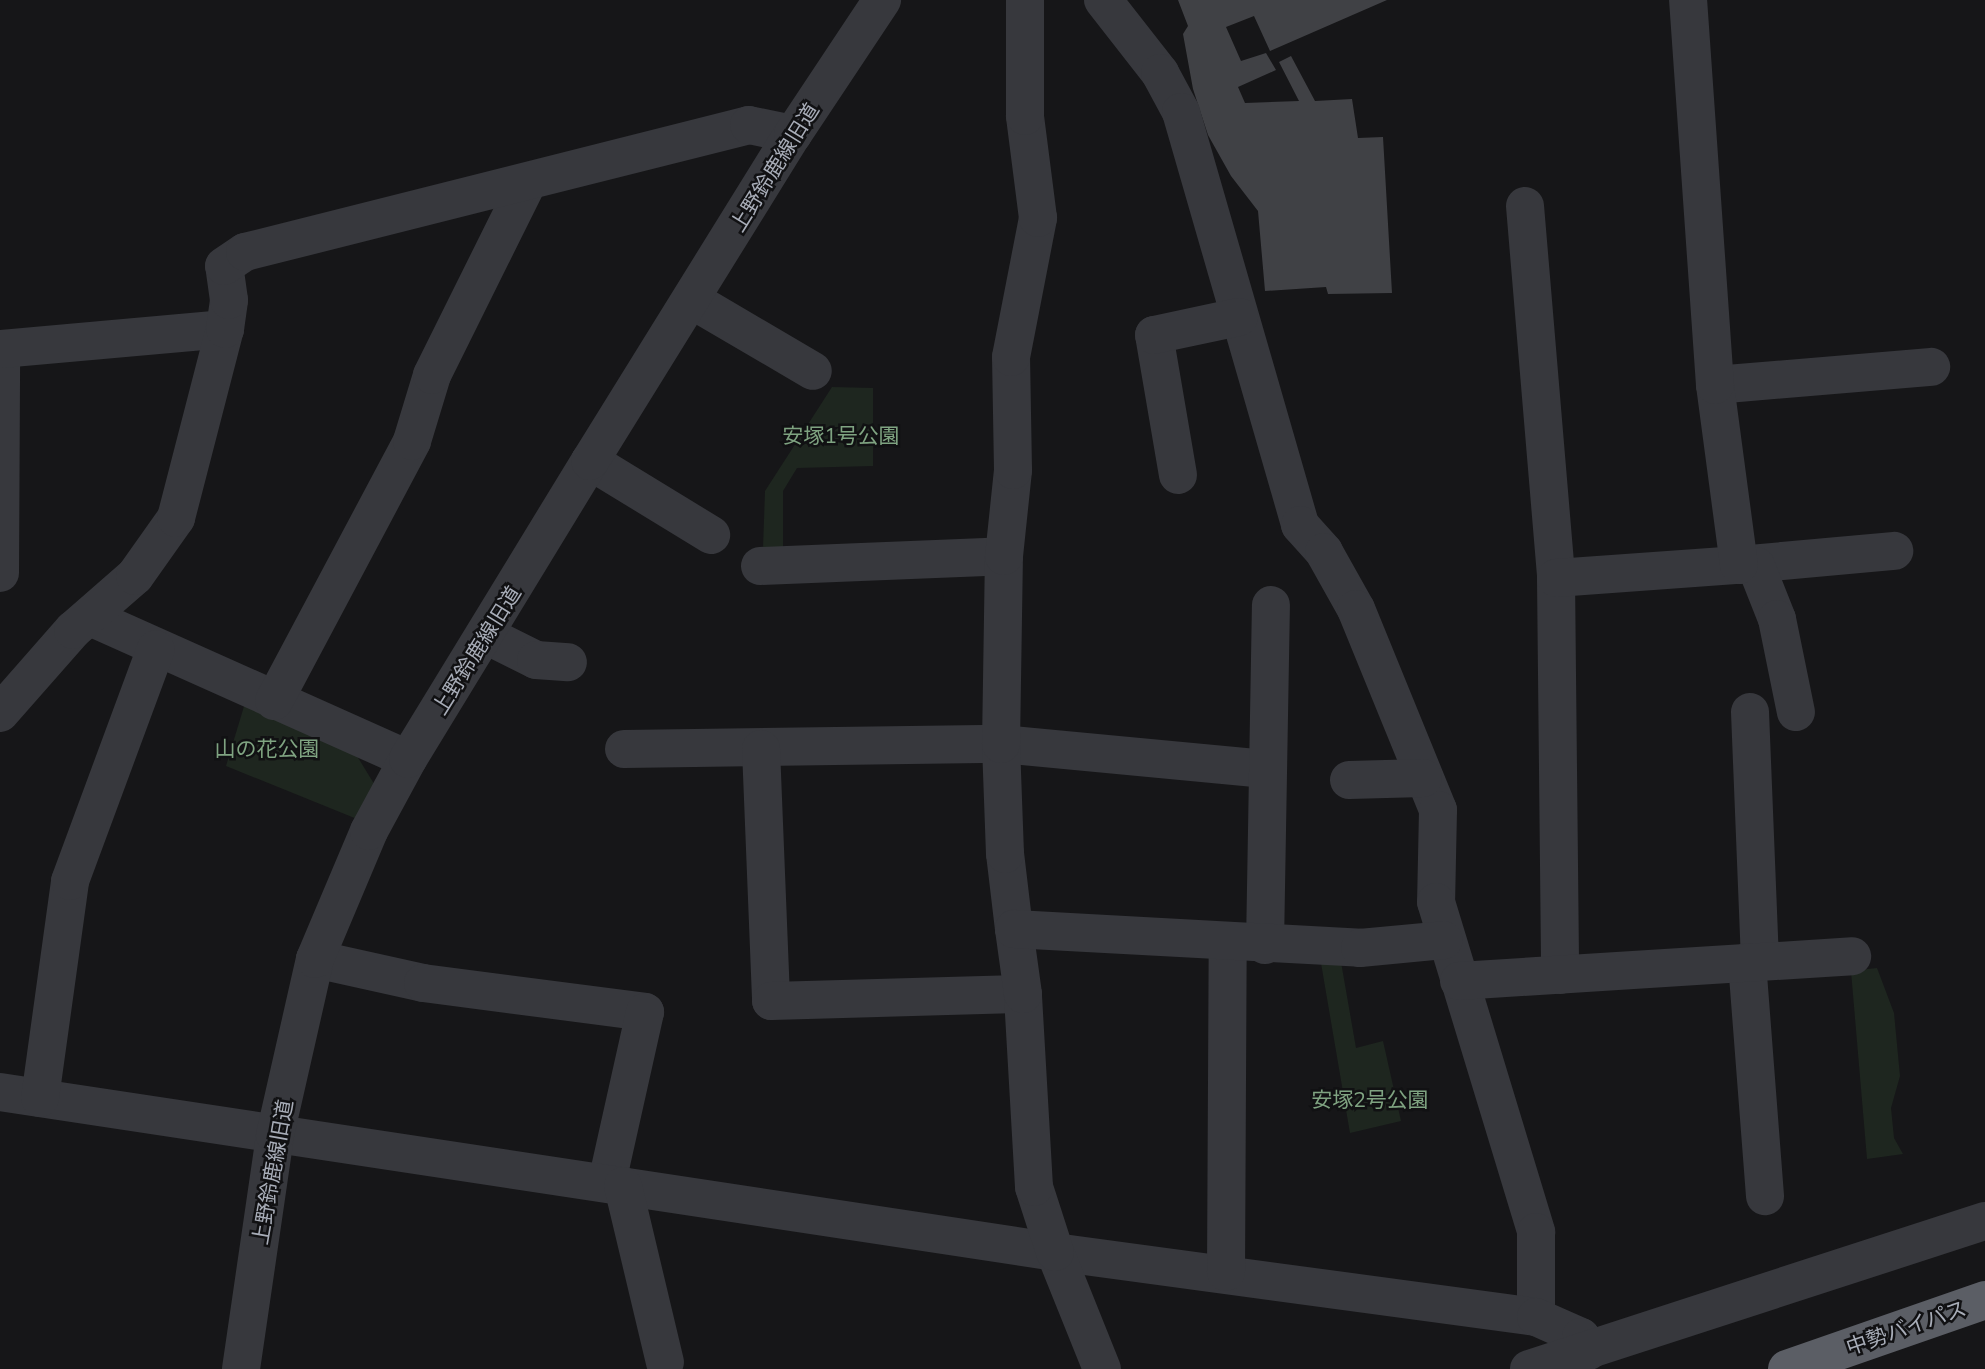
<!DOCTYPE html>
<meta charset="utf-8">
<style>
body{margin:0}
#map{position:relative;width:1985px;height:1369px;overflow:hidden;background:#161618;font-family:Mulish,"Noto Sans JP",sans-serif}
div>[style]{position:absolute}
.green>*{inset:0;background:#1e261f}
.building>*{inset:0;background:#404145}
.minor>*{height:38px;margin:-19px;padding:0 19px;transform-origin:19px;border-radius:19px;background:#37383d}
.tertiary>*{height:38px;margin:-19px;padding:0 19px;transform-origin:19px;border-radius:19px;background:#37383d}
.trunk>*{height:38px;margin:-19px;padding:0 19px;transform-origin:19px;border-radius:19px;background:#5b5e65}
span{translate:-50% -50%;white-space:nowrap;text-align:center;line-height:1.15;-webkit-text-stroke:5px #111113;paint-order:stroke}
.street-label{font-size:21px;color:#a8adb8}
.park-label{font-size:21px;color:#7fa381}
</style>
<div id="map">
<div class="green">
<div style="clip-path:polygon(832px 387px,873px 388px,873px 466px,797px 468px,783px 491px,783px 549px,763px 548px,765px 491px)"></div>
<div style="clip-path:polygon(245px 703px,354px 751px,376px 787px,357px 819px,226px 766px)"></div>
<div style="clip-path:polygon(1341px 962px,1356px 1048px,1383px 1041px,1401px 1121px,1350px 1133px,1321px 963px)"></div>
<div style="clip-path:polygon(1877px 968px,1894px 1013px,1900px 1076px,1891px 1108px,1894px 1138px,1903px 1154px,1867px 1159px,1851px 971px)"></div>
</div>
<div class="building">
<div style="clip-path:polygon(1178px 0,1387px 0,1270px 51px,1254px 16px,1226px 27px,1241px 61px,1266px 53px,1276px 70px,1238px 87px,1245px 103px,1299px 101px,1279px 62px,1291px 56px,1315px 101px,1352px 99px,1358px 138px,1383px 137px,1392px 293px,1328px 294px,1326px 287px,1265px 291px,1258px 211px,1231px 176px,1208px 135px,1193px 89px,1183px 34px,1188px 26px)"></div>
</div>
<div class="minor">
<div style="left:1103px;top:0;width:93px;rotate:52deg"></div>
<div style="left:1160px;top:73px;width:44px;rotate:61.7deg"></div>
<div style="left:1181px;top:112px;width:430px;rotate:73.9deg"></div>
<div style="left:1300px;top:525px;width:36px;rotate:48deg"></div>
<div style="left:1324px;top:552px;width:65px;rotate:60.7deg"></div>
<div style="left:1356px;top:609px;width:217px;rotate:67.8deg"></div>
<div style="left:1438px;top:810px;width:92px;rotate:91.2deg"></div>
<div style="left:1436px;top:902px;width:345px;rotate:73.1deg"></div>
<div style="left:1536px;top:1232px;width:85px;rotate:90deg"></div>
<div style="left:1525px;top:206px;width:373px;rotate:85.2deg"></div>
<div style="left:1556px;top:578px;width:397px;rotate:89.4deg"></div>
<div style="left:692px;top:300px;width:140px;rotate:30.4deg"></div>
<div style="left:1715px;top:385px;width:217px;rotate:-4.8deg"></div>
<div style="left:590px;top:461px;width:142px;rotate:31.4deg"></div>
<div style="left:1178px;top:475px;width:142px;rotate:-99.7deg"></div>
<div style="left:1154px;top:335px;width:87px;rotate:-12deg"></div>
<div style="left:1739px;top:565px;width:156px;rotate:-5.2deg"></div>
<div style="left:760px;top:566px;width:244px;rotate:-2.3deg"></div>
<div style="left:1756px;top:566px;width:57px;rotate:68.4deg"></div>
<div style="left:1777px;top:619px;width:95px;rotate:78.5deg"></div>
<div style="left:0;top:573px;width:224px;rotate:-89.7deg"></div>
<div style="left:1px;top:349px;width:225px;rotate:-5.1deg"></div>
<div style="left:1556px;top:578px;width:183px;rotate:-4.1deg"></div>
<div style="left:1739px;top:565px;width:182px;rotate:-97.6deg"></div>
<div style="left:1715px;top:385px;width:386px;rotate:-94deg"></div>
<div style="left:90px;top:617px;width:348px;rotate:24.1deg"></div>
<div style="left:486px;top:635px;width:56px;rotate:26.6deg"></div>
<div style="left:536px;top:660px;width:32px;rotate:4deg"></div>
<div style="left:274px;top:701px;width:294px;rotate:-62deg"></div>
<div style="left:412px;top:441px;width:69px;rotate:-73.1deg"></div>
<div style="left:432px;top:375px;width:213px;rotate:-63.6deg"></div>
<div style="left:1750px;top:712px;width:250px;rotate:87.7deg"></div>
<div style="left:0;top:713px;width:111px;rotate:-48.7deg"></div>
<div style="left:73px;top:630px;width:82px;rotate:-41.1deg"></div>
<div style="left:135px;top:576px;width:71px;rotate:-54.7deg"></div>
<div style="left:176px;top:518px;width:195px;rotate:-75.5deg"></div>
<div style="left:225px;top:329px;width:29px;rotate:-82deg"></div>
<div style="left:229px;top:300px;width:34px;rotate:-98deg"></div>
<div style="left:224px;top:266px;width:25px;rotate:-34deg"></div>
<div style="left:245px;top:252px;width:520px;rotate:-14.14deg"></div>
<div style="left:749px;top:125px;width:45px;rotate:11.6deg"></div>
<div style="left:624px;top:749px;width:377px;rotate:-0.8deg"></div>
<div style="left:1001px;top:744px;width:266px;rotate:5.4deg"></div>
<div style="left:761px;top:749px;width:252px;rotate:87.7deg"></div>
<div style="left:771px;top:1001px;width:252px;rotate:-1.6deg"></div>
<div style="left:1349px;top:780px;width:74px;rotate:-1.5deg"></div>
<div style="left:1014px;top:929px;width:76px;rotate:-96.8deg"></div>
<div style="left:1005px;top:854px;width:110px;rotate:-92.1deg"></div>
<div style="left:1001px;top:744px;width:188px;rotate:-89.1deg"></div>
<div style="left:1004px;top:556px;width:86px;rotate:-84deg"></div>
<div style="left:1013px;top:470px;width:113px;rotate:-91deg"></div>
<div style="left:1011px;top:357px;width:142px;rotate:-79deg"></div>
<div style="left:1038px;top:218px;width:103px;rotate:-97.3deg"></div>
<div style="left:1025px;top:116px;width:116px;rotate:-90deg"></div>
<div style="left:1265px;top:945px;width:340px;rotate:-89deg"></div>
<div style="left:315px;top:959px;width:111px;rotate:12.5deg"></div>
<div style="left:423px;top:983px;width:224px;rotate:7.4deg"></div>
<div style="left:645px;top:1012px;width:174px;rotate:102.6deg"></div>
<div style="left:1747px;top:962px;width:235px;rotate:85.6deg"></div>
<div style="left:1459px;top:981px;width:394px;rotate:-3.6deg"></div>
<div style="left:0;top:1092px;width:1067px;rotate:8.62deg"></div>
<div style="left:1055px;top:1252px;width:485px;rotate:7.7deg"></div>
<div style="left:1536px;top:1317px;width:49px;rotate:24deg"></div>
<div style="left:1581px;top:1337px;width:16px;rotate:60deg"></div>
<div style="left:40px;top:1098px;width:219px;rotate:-82.1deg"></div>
<div style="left:70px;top:881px;width:247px;rotate:-69.7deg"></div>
<div style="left:623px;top:1186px;width:181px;rotate:76.6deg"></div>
<div style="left:1226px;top:1272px;width:330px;rotate:-89.7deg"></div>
<div style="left:1102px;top:1369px;width:126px;rotate:-111.9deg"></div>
<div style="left:1055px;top:1252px;width:68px;rotate:-107.9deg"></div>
<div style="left:1034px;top:1187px;width:193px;rotate:-93.3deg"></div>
<div style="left:1023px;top:994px;width:66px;rotate:-97.9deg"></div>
<div style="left:1014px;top:929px;width:347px;rotate:3.1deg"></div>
<div style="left:1360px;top:948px;width:84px;rotate:-5.4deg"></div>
<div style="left:1529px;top:1369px;width:479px;rotate:-18deg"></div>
</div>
<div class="tertiary">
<div style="left:241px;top:1369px;width:236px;rotate:-81.7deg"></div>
<div style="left:275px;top:1135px;width:180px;rotate:-77.2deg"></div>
<div style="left:315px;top:959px;width:139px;rotate:-67.1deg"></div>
<div style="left:369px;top:831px;width:82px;rotate:-61.6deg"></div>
<div style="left:408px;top:759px;width:349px;rotate:-58.6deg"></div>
<div style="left:590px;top:461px;width:385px;rotate:-58.2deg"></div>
<div style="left:793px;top:134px;width:161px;rotate:-56.4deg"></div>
</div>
<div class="trunk">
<div style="left:1787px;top:1369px;width:210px;rotate:-19.2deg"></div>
</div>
<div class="street-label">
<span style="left:774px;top:167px;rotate:-58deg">上野鈴鹿線旧道</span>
<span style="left:476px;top:650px;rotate:-58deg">上野鈴鹿線旧道</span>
<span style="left:272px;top:1172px;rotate:-80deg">上野鈴鹿線旧道</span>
<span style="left:1906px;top:1327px;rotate:-19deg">中勢バイパス</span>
</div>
<div class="park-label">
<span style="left:841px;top:435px">安塚1号公園</span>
<span style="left:267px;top:748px">山の花公園</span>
<span style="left:1370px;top:1099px">安塚2号公園</span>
</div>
</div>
